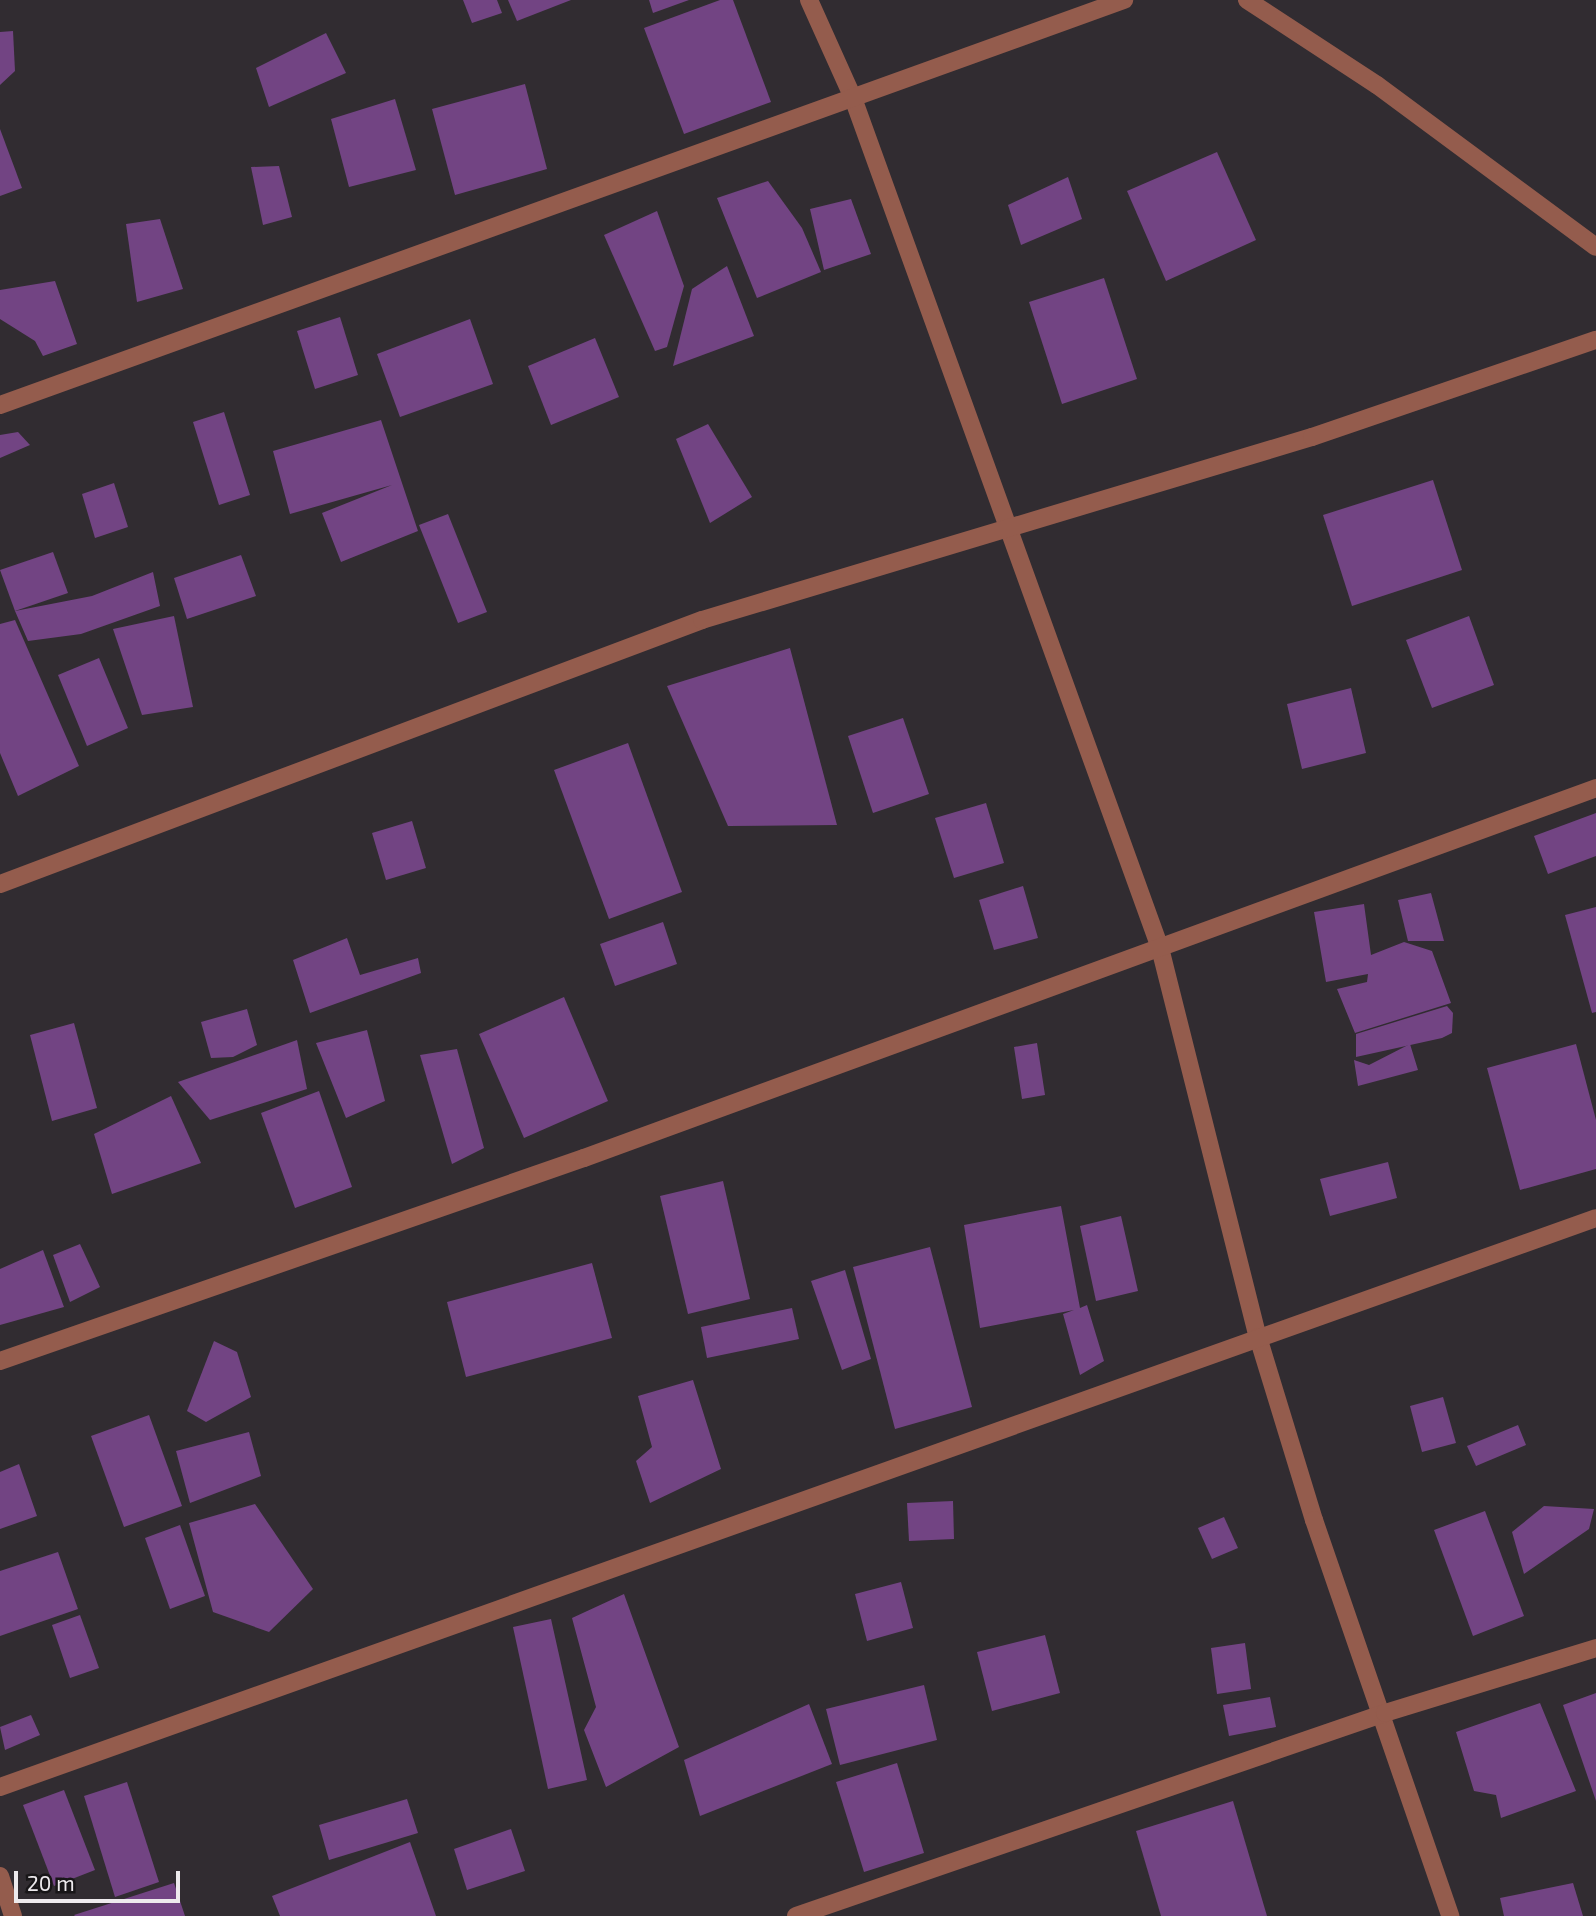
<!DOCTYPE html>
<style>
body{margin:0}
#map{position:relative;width:1596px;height:1916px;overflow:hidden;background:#312c31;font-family:"Exo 2",sans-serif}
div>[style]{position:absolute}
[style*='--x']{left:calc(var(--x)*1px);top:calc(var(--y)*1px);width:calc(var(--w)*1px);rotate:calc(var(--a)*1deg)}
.building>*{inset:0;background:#724483}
.minor>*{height:18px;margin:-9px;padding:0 9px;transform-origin:9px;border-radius:9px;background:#945c4d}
span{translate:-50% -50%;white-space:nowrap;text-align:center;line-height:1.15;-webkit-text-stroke:5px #181618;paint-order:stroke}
.scale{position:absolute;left:14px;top:1871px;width:166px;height:32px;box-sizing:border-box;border:4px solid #edeaed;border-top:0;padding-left:9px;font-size:21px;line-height:24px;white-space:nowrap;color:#edeaed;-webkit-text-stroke:5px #181618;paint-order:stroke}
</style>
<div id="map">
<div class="building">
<div style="clip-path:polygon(463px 0,497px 0,502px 13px,472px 23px)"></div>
<div style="clip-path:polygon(508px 0,571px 0,517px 21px)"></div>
<div style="clip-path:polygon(649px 0,689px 0,653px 13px)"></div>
<div style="clip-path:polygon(720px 0,733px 0,771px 102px,684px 134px,644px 28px)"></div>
<div style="clip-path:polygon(13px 31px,15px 71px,0 85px,0 32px)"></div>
<div style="clip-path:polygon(326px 33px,346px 73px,269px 107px,256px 68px)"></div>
<div style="clip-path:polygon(525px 84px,547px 169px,455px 195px,432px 109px)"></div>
<div style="clip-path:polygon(395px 99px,416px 170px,349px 187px,331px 119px)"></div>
<div style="clip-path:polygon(0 129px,22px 188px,0 196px)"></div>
<div style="clip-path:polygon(1217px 152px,1256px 240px,1166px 281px,1127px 191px)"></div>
<div style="clip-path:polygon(279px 166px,292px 217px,263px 225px,251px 167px)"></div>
<div style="clip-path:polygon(1068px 177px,1082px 219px,1021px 245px,1008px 205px)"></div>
<div style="clip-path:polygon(768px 181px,802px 228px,821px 272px,757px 298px,717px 198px)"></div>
<div style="clip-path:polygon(851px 199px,871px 254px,824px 270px,810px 209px)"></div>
<div style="clip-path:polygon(657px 211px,684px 286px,667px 347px,655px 351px,604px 235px)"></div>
<div style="clip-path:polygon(160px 219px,183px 289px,137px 302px,126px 224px)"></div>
<div style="clip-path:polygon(727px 266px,754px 336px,673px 366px,692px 289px)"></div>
<div style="clip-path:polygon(1104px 278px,1137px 379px,1062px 404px,1029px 302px)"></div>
<div style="clip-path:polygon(55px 281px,77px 344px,43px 356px,35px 341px,0 319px,0 290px)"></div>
<div style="clip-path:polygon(340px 317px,358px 375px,315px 389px,297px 331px)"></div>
<div style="clip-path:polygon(470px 319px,493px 384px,400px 417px,377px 354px)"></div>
<div style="clip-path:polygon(595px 338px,619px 397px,551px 425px,528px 366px)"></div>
<div style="clip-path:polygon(224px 412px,250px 495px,219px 505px,193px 422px)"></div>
<div style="clip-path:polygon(381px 420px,418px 531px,341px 562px,322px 513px,392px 485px,290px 514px,273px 451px)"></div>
<div style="clip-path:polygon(708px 424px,752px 497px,710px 523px,676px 439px)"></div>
<div style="clip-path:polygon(18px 432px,30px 445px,0 458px,0 435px)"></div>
<div style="clip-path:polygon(1433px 480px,1462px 570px,1352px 606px,1323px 515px)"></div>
<div style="clip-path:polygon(114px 483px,128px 527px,95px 538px,82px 494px)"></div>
<div style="clip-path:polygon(448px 514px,487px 612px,458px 623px,419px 525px)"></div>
<div style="clip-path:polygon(53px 552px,68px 593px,15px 611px,0 570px)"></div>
<div style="clip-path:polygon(241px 555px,256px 596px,187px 619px,174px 578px)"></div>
<div style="clip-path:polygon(153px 572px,160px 606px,81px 634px,28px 641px,15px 611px,92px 596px)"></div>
<div style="clip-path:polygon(174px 616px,193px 707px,142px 715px,113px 629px)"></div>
<div style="clip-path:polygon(1469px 616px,1494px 685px,1432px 708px,1406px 640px)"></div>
<div style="clip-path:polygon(15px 620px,79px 766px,18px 796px,0 753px,0 624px)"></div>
<div style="clip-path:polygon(790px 648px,837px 825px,728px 826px,667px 686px)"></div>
<div style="clip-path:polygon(99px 658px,128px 728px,87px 746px,58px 675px)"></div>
<div style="clip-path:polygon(1351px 688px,1366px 753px,1302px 769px,1287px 704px)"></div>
<div style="clip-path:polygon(903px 718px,929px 794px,873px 813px,848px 736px)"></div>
<div style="clip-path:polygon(628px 743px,682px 892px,609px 919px,554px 770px)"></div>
<div style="clip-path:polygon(986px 803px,1004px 863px,954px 878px,935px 818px)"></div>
<div style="clip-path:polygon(1596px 813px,1596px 856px,1548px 874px,1534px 836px)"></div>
<div style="clip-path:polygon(412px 821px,426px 868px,386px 880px,372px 833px)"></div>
<div style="clip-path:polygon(1023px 886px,1038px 938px,994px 950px,979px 900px)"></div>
<div style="clip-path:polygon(1431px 893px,1444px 941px,1408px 941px,1398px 900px)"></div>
<div style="clip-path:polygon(1364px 904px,1371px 955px,1404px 942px,1432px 951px,1451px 1003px,1355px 1033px,1337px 989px,1367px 982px,1368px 974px,1326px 982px,1314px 912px)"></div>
<div style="clip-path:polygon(1596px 907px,1596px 1012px,1592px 1013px,1565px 915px)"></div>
<div style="clip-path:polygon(663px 922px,677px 964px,615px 986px,600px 944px)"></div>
<div style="clip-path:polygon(347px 938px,360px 975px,418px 958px,421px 973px,310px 1013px,293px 960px)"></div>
<div style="clip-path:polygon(564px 997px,608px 1101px,524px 1138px,479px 1034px)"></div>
<div style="clip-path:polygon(1447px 1006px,1453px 1013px,1452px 1033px,1442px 1038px,1356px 1057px,1356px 1034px)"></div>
<div style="clip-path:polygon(247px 1009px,257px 1045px,233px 1057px,211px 1058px,201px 1022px)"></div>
<div style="clip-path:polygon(74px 1023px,97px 1108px,52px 1121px,30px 1035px)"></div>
<div style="clip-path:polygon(367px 1030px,385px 1101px,346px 1118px,316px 1043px)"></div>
<div style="clip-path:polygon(297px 1040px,307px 1089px,210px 1120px,178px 1082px)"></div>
<div style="clip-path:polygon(1037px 1043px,1045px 1095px,1022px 1099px,1014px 1047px)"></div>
<div style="clip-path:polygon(1410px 1044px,1418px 1070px,1358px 1086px,1354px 1060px,1369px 1065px)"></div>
<div style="clip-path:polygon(1576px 1044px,1596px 1120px,1596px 1169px,1520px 1190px,1487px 1068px)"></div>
<div style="clip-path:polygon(457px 1049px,484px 1148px,452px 1164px,420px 1055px)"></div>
<div style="clip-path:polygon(319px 1091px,352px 1187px,295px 1208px,261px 1113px)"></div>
<div style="clip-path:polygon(171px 1096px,201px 1163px,112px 1194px,94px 1134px)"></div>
<div style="clip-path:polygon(1388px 1162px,1397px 1198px,1330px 1216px,1320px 1179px)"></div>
<div style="clip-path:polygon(723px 1181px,750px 1299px,688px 1314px,660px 1196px)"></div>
<div style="clip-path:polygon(1061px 1206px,1080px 1308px,1087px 1305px,1104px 1361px,1080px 1375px,1063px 1314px,1074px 1310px,980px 1328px,964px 1225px)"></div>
<div style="clip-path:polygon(1121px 1216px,1138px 1291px,1096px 1301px,1080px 1226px)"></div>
<div style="clip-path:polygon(80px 1244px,100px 1287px,70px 1302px,53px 1255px)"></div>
<div style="clip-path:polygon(930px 1247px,972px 1407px,895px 1429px,853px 1267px)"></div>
<div style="clip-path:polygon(43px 1250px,64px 1307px,0 1325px,0 1269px)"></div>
<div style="clip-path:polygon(592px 1263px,612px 1338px,466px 1377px,447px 1302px)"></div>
<div style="clip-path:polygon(845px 1270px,871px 1359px,842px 1370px,811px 1281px)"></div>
<div style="clip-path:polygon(792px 1308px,799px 1339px,707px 1358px,701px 1327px)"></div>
<div style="clip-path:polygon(214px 1341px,237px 1352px,251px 1397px,206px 1422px,187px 1411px)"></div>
<div style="clip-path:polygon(693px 1380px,721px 1469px,650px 1503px,636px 1461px,652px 1447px,638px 1396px)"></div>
<div style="clip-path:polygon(1443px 1397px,1456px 1443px,1422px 1452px,1410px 1406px)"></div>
<div style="clip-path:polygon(149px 1415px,182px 1506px,124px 1527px,91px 1436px)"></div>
<div style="clip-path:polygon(1518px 1425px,1526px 1445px,1476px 1466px,1467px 1446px)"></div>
<div style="clip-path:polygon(249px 1432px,261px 1476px,190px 1503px,176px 1451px)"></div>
<div style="clip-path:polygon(19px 1464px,37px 1516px,0 1529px,0 1472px)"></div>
<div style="clip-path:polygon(953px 1501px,954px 1539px,909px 1541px,907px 1503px)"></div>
<div style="clip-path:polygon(255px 1504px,313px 1589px,269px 1632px,213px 1612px,189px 1523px)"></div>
<div style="clip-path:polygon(1544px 1506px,1594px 1509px,1589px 1529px,1524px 1574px,1512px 1532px)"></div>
<div style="clip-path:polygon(1485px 1511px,1524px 1616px,1473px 1636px,1434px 1530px)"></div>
<div style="clip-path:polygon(1224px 1517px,1238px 1548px,1212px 1559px,1198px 1528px)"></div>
<div style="clip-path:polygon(180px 1525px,205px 1596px,170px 1609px,145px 1538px)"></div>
<div style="clip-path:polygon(58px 1552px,78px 1609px,0 1636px,0 1571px)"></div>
<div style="clip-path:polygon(901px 1582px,913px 1628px,867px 1641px,855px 1594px)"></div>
<div style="clip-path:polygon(624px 1594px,679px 1747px,606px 1787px,584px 1730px,596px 1707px,572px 1618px)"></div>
<div style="clip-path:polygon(80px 1615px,99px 1668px,70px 1678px,52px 1625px)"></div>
<div style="clip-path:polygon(551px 1619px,587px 1780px,548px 1789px,513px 1627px)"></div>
<div style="clip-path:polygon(1045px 1635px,1060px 1693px,992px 1711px,977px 1652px)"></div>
<div style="clip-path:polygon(1245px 1643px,1251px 1689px,1217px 1694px,1211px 1648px)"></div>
<div style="clip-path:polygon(924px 1685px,937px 1740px,840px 1765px,826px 1709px)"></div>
<div style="clip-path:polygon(1596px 1693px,1596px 1801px,1563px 1705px)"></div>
<div style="clip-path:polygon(1270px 1697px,1276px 1727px,1229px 1736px,1223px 1705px)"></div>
<div style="clip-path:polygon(1540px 1703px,1576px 1791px,1501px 1818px,1496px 1795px,1474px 1791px,1456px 1732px)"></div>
<div style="clip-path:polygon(809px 1704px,832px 1764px,700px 1816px,684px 1760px)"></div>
<div style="clip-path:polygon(31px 1715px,40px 1735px,5px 1750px,0 1727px)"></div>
<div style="clip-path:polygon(897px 1763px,924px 1853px,864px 1872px,836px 1782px)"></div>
<div style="clip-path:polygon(127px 1782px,159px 1882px,115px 1897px,84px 1796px)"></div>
<div style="clip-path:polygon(64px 1790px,95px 1870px,54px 1886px,23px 1805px)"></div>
<div style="clip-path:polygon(407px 1799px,418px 1833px,329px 1860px,319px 1825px)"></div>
<div style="clip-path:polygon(1233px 1801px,1267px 1916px,1161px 1916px,1136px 1831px)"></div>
<div style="clip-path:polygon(511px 1829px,525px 1871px,467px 1890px,454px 1849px)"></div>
<div style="clip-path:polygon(410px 1842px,436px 1916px,280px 1916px,272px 1896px)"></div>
<div style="clip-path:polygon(174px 1883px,185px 1916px,75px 1916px,74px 1915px)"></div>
<div style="clip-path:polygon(1573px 1883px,1583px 1916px,1504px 1916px,1500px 1898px)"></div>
</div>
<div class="minor">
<div style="--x:809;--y:0;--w:107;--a:65.8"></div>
<div style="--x:853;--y:98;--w:904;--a:70.14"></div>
<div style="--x:1160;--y:948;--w:401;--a:75.9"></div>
<div style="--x:1258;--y:1337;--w:191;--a:73"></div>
<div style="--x:1314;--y:1520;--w:419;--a:71"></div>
<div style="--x:1247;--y:0;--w:155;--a:33.2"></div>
<div style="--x:1377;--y:85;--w:272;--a:36.5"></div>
<div style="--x:0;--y:405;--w:1195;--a:-19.82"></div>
<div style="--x:0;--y:884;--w:750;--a:-20.61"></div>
<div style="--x:702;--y:620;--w:637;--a:-16.7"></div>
<div style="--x:1312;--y:437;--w:300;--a:-18.9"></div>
<div style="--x:0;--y:1361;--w:618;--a:-19.17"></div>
<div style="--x:584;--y:1158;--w:1078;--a:-20.08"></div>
<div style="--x:0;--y:1787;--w:1694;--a:-19.62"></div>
<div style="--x:0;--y:1876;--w:42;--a:72"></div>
<div style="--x:796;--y:1916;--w:623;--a:-19.02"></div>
<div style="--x:1385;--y:1713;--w:221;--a:-17.1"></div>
</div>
<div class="scale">20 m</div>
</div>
